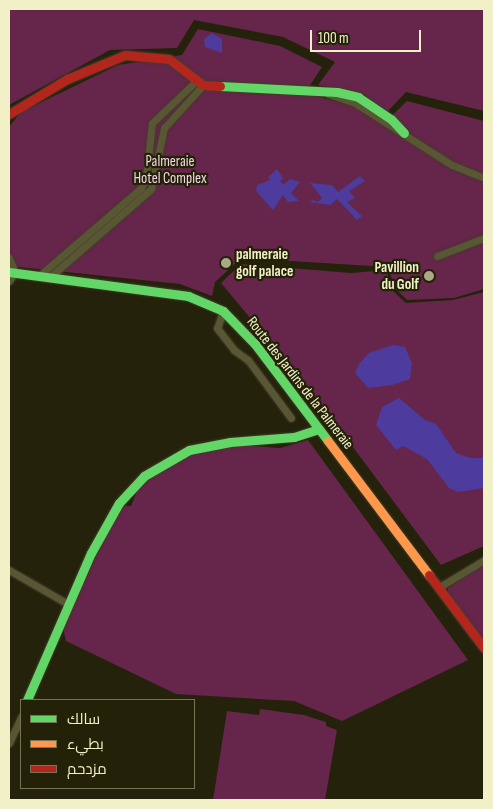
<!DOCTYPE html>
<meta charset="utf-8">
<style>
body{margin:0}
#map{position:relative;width:493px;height:809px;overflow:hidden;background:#24220a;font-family:"Sofia Sans Condensed",Cairo,sans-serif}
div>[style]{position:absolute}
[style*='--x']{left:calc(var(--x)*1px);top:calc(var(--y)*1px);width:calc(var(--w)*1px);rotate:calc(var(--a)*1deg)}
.green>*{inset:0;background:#66254a}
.water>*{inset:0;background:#4d3c9d}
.roads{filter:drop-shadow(0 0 1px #3f3e2a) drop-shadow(0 0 1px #3f3e2a)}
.street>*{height:7px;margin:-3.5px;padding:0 3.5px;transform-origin:3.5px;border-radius:3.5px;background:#595634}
.fast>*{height:9px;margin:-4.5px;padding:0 4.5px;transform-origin:4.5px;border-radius:4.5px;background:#63d668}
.slow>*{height:9px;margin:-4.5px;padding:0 4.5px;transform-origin:4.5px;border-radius:4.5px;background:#ff974d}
.jam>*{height:9px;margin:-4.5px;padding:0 4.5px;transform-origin:4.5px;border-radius:4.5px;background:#b3261e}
.dots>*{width:14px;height:14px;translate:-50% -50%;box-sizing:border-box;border:2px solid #232107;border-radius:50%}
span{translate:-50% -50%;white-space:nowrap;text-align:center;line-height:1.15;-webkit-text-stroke:4.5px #232107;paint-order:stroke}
.park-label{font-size:15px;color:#f3d5e4}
.poi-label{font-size:15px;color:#f2f0c7;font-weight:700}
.left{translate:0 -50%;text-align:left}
.right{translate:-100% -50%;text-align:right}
.street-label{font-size:15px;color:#f2f0c7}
.frame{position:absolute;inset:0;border:10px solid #f2f0c7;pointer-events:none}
.legend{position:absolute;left:20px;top:699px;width:175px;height:90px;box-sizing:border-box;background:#232107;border:1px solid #767454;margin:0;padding:6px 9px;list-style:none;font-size:15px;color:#f2f0c7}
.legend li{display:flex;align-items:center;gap:10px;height:25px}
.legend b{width:25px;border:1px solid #767454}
.scale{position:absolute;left:310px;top:30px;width:111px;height:22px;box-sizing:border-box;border:2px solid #f2f0c7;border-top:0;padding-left:6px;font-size:15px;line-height:18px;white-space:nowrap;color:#f2f0c7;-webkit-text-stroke:4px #232107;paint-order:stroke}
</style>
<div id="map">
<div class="green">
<div style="clip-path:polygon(9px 9px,484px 9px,484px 111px,406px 92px,387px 112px,363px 94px,318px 85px,335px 62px,283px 37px,194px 20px,177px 48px,110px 50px,9px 105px)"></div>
<div style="clip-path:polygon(198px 29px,280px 46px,322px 67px,305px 93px,357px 107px,384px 123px,407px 101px,484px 121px,484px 289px,454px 298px,407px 300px,395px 288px,388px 267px,241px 258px,215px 282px,212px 296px,180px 284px,9px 266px,9px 127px,21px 112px,118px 65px,182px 55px)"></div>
<div style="clip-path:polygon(241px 264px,351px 273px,387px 270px,392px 290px,406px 303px,453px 300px,484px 292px,484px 546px,441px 565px,311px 391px,221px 283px)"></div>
<div style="clip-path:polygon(308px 440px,468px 660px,342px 721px,294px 701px,176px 694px,66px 641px,63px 628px,119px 505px,131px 506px,139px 486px,164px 466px,197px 452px,243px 445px,280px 448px)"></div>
<div style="clip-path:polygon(484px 564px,484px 640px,448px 593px,448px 588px)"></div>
<div style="clip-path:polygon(260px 709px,304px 715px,326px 722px,326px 726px,337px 730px,325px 800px,213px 800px,227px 711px,259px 715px)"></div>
</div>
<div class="water">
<div style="clip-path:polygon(212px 33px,222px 39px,222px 53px,205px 47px,204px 39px)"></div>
<div style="clip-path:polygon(277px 169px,283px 178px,280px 181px,283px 185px,290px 179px,300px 182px,291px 193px,299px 201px,288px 202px,283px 195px,273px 210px,256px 191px,257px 185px,270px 180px,268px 177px)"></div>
<div style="clip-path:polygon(360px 176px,365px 181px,349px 191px,355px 198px,347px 202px,362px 216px,357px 220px,337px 199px,330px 205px,309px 202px,313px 200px,318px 202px,322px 198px,310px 183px,332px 185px,338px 192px)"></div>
<div style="clip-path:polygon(393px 345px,405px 347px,412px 363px,410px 379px,392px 385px,368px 388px,355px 373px,359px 364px,369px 353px)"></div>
<div style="clip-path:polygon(399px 398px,425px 420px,436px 424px,456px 453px,470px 458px,484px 458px,484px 488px,458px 492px,449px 488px,427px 459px,403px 446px,396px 450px,376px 425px,382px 407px)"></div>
</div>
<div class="roads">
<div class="street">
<div style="--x:328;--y:94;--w:28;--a:18"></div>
<div style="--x:355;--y:103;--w:115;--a:32.6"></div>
<div style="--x:452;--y:165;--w:35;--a:22"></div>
<div style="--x:437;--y:256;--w:50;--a:-21"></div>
<div style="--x:9;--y:258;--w:15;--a:67"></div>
<div style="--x:15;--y:272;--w:11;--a:124"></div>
<div style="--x:40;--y:275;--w:133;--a:-40.7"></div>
<div style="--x:141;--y:188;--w:12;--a:-66"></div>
<div style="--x:146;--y:177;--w:54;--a:-83.7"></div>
<div style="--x:152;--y:123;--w:59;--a:-43.6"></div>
<div style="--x:51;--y:276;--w:133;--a:-41"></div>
<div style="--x:151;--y:189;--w:62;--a:-78"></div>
<div style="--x:164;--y:128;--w:58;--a:-47.8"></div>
<div style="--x:223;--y:311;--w:18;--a:109"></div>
<div style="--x:217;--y:328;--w:28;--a:52"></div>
<div style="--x:234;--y:350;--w:17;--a:36"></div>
<div style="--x:248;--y:360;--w:72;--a:53.4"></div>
<div style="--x:9;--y:570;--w:68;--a:30"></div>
<div style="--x:438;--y:588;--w:54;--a:-31.3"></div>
<div style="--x:9;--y:743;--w:29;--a:-65"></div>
</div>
<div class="fast">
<div style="--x:220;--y:86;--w:117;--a:2.9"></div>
<div style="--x:337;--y:92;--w:22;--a:13"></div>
<div style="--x:358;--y:97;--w:40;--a:34"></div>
<div style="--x:391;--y:119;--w:19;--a:47"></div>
<div style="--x:9;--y:272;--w:181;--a:7.6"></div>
<div style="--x:188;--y:296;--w:38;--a:23"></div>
<div style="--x:223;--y:311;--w:46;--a:45.9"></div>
<div style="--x:255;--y:344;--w:121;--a:53"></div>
<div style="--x:27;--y:700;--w:160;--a:-66.5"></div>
<div style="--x:91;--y:553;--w:57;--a:-60.8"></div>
<div style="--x:119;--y:503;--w:37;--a:-47"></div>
<div style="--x:144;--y:476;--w:52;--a:-30"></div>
<div style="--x:189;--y:450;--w:42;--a:-11"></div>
<div style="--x:230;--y:442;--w:64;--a:-4.5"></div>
<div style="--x:294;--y:437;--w:26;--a:-18"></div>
</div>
<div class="slow">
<div style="--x:328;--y:441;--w:168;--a:53"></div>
</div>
<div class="jam">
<div style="--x:9;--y:114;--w:68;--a:-31.1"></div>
<div style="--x:67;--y:79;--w:63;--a:-22.5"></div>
<div style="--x:125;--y:55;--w:44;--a:5.2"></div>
<div style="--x:169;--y:59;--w:43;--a:37.4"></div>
<div style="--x:203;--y:85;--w:17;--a:3"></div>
<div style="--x:429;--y:575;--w:91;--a:53"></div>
</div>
</div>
<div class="dots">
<div style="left:226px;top:263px;background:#aaa885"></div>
<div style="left:429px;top:276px;background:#aaa885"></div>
</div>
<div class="park-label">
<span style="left:170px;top:170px">Palmeraie<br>Hotel Complex</span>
</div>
<div class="poi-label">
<span class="left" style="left:236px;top:263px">palmeraie<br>golf palace</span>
<span class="right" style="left:419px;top:276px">Pavillion<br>du Golf</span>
</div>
<div class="street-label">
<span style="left:300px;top:383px;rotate:52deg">Route des Jardins de la Palmeraie</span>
</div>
<div class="frame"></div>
<ul class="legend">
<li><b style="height:6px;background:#63d668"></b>سالك</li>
<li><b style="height:6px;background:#ff974d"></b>بطيء</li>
<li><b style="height:6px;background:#b3261e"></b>مزدحم</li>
</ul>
<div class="scale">100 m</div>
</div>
